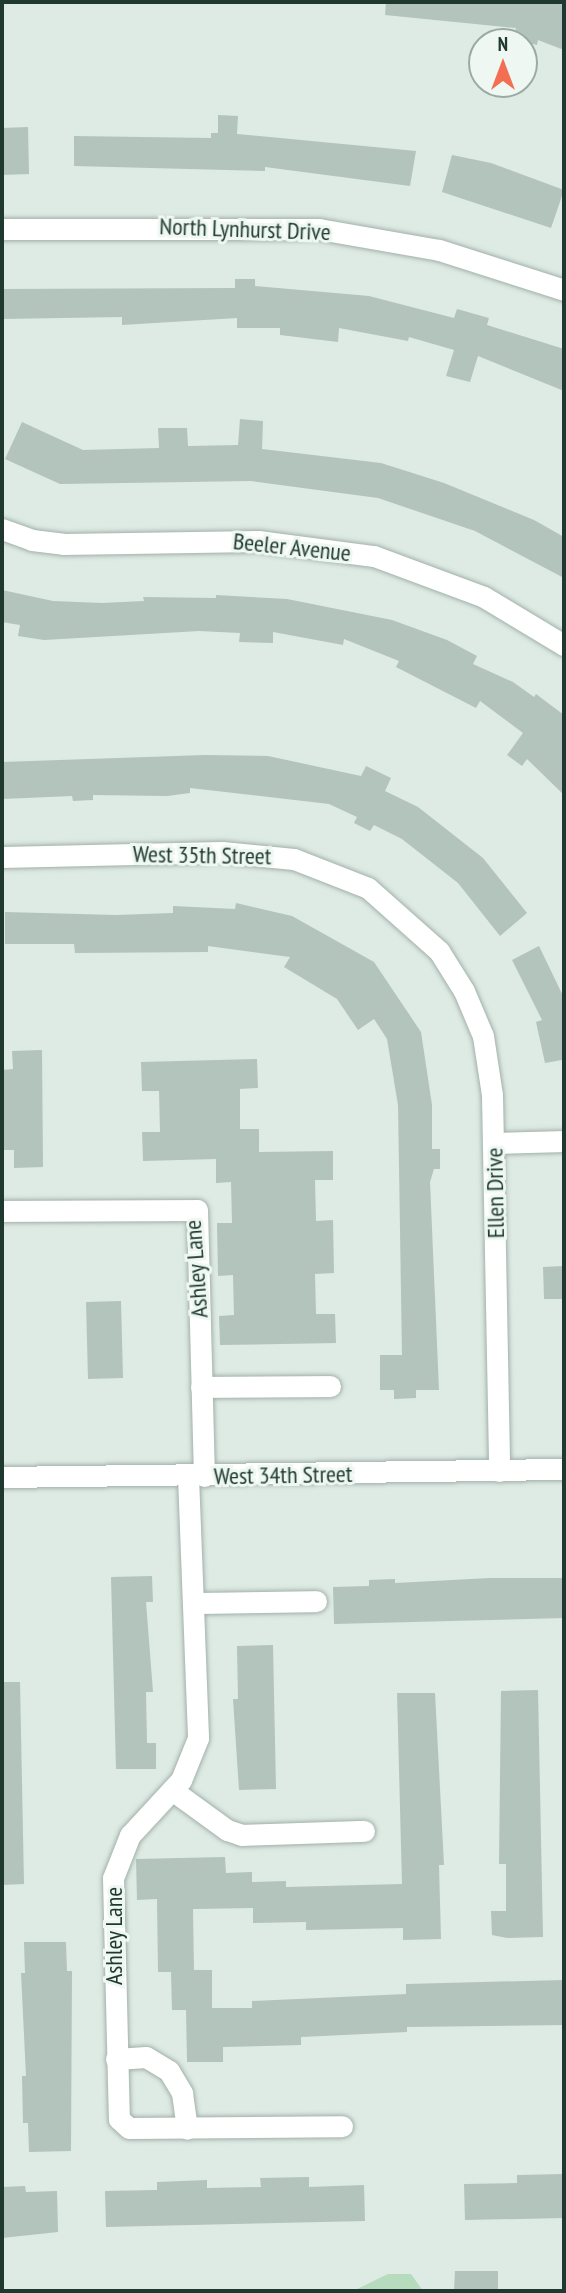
<!DOCTYPE html>
<style>
body{margin:0}
#map{position:relative;width:566px;height:2293px;overflow:hidden;background:#deeae4;font-family:"PT Sans Narrow",sans-serif}
div>[style]{position:absolute}
[style*='--x']{left:calc(var(--x)*1px);top:calc(var(--y)*1px);width:calc(var(--w)*1px);rotate:calc(var(--a)*1deg)}
.green>*{inset:0;background:#b6dcbd}
.building>*{inset:0;background:#b3c4bc}
.roads{filter:drop-shadow(0 0 2px #a1b1aa) drop-shadow(0 0 2px #a1b1aa)}
.minor>*{height:21px;margin:-10.5px;padding:0 10.5px;transform-origin:10.5px;border-radius:10.5px;background:#fff}
span{translate:-50% -50%;white-space:nowrap;text-align:center;line-height:1.15;-webkit-text-stroke:6px #eef7f2;paint-order:stroke}
.street-label{font-size:24px;color:#1f3930}
.frame{position:absolute;inset:0;border:4px solid #1f3930;pointer-events:none}
.north{position:absolute;left:468px;top:28px;width:70px;height:70px;box-sizing:border-box;background:#eef7f2;border:2px solid #9baba4;border-radius:50%;rotate:0deg;font-size:19px;font-weight:700;line-height:28px;text-align:center;color:#1f3930}
.north::after{content:'';display:block;margin:auto;width:24px;height:32px;background:#f36f53;clip-path:polygon(50% 0,100% 100%,50% 72%,0 100%)}
</style>
<div id="map">
<div class="green">
<div style="clip-path:polygon(388px 2274px,411px 2274px,423px 2291px,353px 2291px)"></div>
</div>
<div class="building">
<div style="clip-path:polygon(386px 2px,564px 2px,564px 50px,538px 40px,537px 45px,514px 39px,516px 28px,385px 15px)"></div>
<div style="clip-path:polygon(218px 115px,238px 116px,237px 134px,416px 151px,410px 186px,265px 167px,265px 171px,74px 166px,74px 136px,211px 138px,211px 133px,218px 133px)"></div>
<div style="clip-path:polygon(28px 127px,29px 174px,2px 175px,2px 128px)"></div>
<div style="clip-path:polygon(452px 155px,491px 163px,564px 190px,551px 228px,442px 192px)"></div>
<div style="clip-path:polygon(235px 279px,255px 279px,255px 286px,369px 296px,454px 318px,457px 309px,489px 318px,487px 325px,564px 349px,564px 391px,478px 356px,470px 382px,446px 376px,454px 350px,409px 337px,408px 341px,339px 328px,338px 342px,280px 335px,280px 328px,237px 328px,237px 318px,122px 325px,122px 317px,2px 319px,2px 289px,235px 288px)"></div>
<div style="clip-path:polygon(240px 419px,263px 421px,262px 449px,381px 463px,444px 483px,534px 520px,564px 537px,564px 578px,475px 531px,378px 498px,251px 481px,60px 484px,5px 459px,22px 422px,83px 450px,159px 448px,158px 428px,187px 428px,188px 446px,238px 445px)"></div>
<div style="clip-path:polygon(2px 590px,53px 601px,102px 603px,144px 601px,143px 597px,216px 598px,216px 595px,287px 599px,392px 620px,447px 640px,477px 656px,473px 664px,513px 682px,534px 697px,536px 694px,564px 715px,564px 795px,527px 759px,522px 766px,507px 755px,523px 733px,480px 701px,476px 708px,396px 667px,399px 661px,344px 639px,343px 645px,273px 632px,273px 643px,239px 642px,240px 633px,199px 631px,44px 640px,18px 636px,20px 625px,2px 622px)"></div>
<div style="clip-path:polygon(205px 755px,268px 756px,361px 776px,366px 766px,391px 778px,385px 791px,418px 807px,483px 858px,527px 913px,500px 936px,458px 883px,402px 839px,374px 825px,370px 831px,354px 823px,357px 817px,329px 804px,190px 788px,190px 793px,167px 796px,93px 795px,93px 800px,73px 801px,72px 796px,2px 799px,2px 762px)"></div>
<div style="clip-path:polygon(236px 903px,292px 916px,374px 962px,421px 1032px,432px 1105px,432px 1149px,440px 1149px,440px 1169px,434px 1169px,430px 1182px,439px 1390px,416px 1390px,416px 1398px,394px 1399px,394px 1390px,380px 1390px,380px 1355px,402px 1355px,398px 1105px,387px 1039px,374px 1019px,358px 1030px,337px 999px,284px 967px,290px 957px,208px 946px,208px 952px,75px 953px,74px 944px,5px 944px,5px 912px,116px 915px,173px 913px,173px 906px,235px 909px)"></div>
<div style="clip-path:polygon(539px 946px,564px 998px,564px 1064px,562px 1060px,545px 1063px,536px 1022px,542px 1020px,512px 960px)"></div>
<div style="clip-path:polygon(42px 1050px,43px 1167px,14px 1168px,14px 1150px,2px 1150px,2px 1070px,13px 1069px,12px 1051px)"></div>
<div style="clip-path:polygon(257px 1059px,258px 1088px,240px 1089px,240px 1129px,259px 1129px,259px 1152px,333px 1151px,333px 1180px,315px 1180px,316px 1221px,333px 1220px,334px 1273px,315px 1274px,316px 1314px,335px 1314px,336px 1343px,220px 1345px,219px 1316px,234px 1315px,233px 1275px,218px 1276px,217px 1223px,232px 1223px,231px 1182px,216px 1183px,216px 1159px,143px 1161px,142px 1132px,160px 1132px,159px 1091px,142px 1091px,141px 1062px)"></div>
<div style="clip-path:polygon(564px 1266px,564px 1299px,544px 1299px,543px 1267px)"></div>
<div style="clip-path:polygon(121px 1301px,123px 1378px,88px 1379px,86px 1302px)"></div>
<div style="clip-path:polygon(152px 1576px,153px 1602px,146px 1602px,153px 1692px,146px 1692px,147px 1743px,156px 1743px,156px 1769px,116px 1769px,111px 1577px)"></div>
<div style="clip-path:polygon(490px 1578px,564px 1578px,564px 1618px,334px 1624px,333px 1587px,369px 1586px,369px 1580px,395px 1579px,395px 1583px)"></div>
<div style="clip-path:polygon(273px 1645px,276px 1789px,239px 1790px,233px 1699px,238px 1699px,237px 1646px)"></div>
<div style="clip-path:polygon(2px 1682px,20px 1682px,24px 1884px,2px 1885px)"></div>
<div style="clip-path:polygon(538px 1690px,543px 1937px,507px 1938px,492px 1935px,491px 1911px,506px 1911px,506px 1864px,499px 1864px,501px 1691px)"></div>
<div style="clip-path:polygon(397px 1693px,435px 1693px,444px 1865px,439px 1865px,441px 1939px,403px 1940px,403px 1928px,306px 1930px,306px 1922px,253px 1923px,253px 1908px,193px 1909px,194px 1970px,212px 1970px,212px 2008px,252px 2008px,252px 2001px,406px 1994px,406px 1984px,564px 1980px,564px 2025px,407px 2027px,407px 2032px,301px 2037px,301px 2045px,223px 2047px,223px 2062px,187px 2062px,186px 2010px,172px 2010px,171px 1972px,158px 1972px,157px 1899px,137px 1900px,136px 1859px,225px 1857px,226px 1873px,252px 1872px,252px 1882px,286px 1881px,286px 1887px,402px 1884px)"></div>
<div style="clip-path:polygon(24px 1942px,66px 1942px,67px 1971px,72px 1971px,71px 2151px,29px 2152px,28px 2123px,23px 2123px,22px 2076px,26px 2076px,21px 1973px,25px 1973px)"></div>
<div style="clip-path:polygon(564px 2174px,564px 2218px,465px 2220px,464px 2184px,517px 2183px,517px 2175px)"></div>
<div style="clip-path:polygon(309px 2177px,309px 2187px,364px 2185px,365px 2221px,106px 2227px,105px 2191px,157px 2190px,157px 2182px,207px 2180px,207px 2188px,261px 2187px,260px 2178px)"></div>
<div style="clip-path:polygon(25px 2186px,26px 2192px,57px 2191px,58px 2232px,2px 2238px,2px 2187px)"></div>
<div style="clip-path:polygon(455px 2271px,498px 2271px,498px 2291px,454px 2291px)"></div>
</div>
<div class="roads">
<div class="minor">
<div style="--x:2;--y:229;--w:317;--a:0"></div>
<div style="--x:319;--y:229;--w:122;--a:9.9"></div>
<div style="--x:439;--y:250;--w:131;--a:17.7"></div>
<div style="--x:2;--y:529;--w:32;--a:20"></div>
<div style="--x:32;--y:540;--w:31;--a:7"></div>
<div style="--x:63;--y:544;--w:195;--a:-0.9"></div>
<div style="--x:258;--y:541;--w:117;--a:7.4"></div>
<div style="--x:374;--y:556;--w:117;--a:20.4"></div>
<div style="--x:484;--y:597;--w:93;--a:31"></div>
<div style="--x:2;--y:857;--w:220;--a:-1.3"></div>
<div style="--x:222;--y:852;--w:72;--a:5.6"></div>
<div style="--x:294;--y:859;--w:79;--a:21.4"></div>
<div style="--x:368;--y:888;--w:95;--a:41.6"></div>
<div style="--x:439;--y:951;--w:47;--a:58"></div>
<div style="--x:464;--y:991;--w:49;--a:67.1"></div>
<div style="--x:483;--y:1036;--w:60;--a:81.3"></div>
<div style="--x:492;--y:1095;--w:376;--a:88.9"></div>
<div style="--x:494;--y:1143;--w:70;--a:-1.6"></div>
<div style="--x:2;--y:1211;--w:195;--a:-0.3"></div>
<div style="--x:197;--y:1210;--w:266;--a:88.5"></div>
<div style="--x:201;--y:1387;--w:129;--a:-0.4"></div>
<div style="--x:188;--y:1476;--w:262;--a:87.8"></div>
<div style="--x:198;--y:1738;--w:45;--a:112"></div>
<div style="--x:181;--y:1780;--w:75;--a:132.8"></div>
<div style="--x:130;--y:1835;--w:46;--a:111.6"></div>
<div style="--x:113;--y:1878;--w:241;--a:88.6"></div>
<div style="--x:119;--y:2119;--w:13;--a:42"></div>
<div style="--x:129;--y:2128;--w:213;--a:-0.5"></div>
<div style="--x:2;--y:1477;--w:562;--a:-0.82"></div>
<div style="--x:193;--y:1603;--w:123;--a:-0.9"></div>
<div style="--x:172;--y:1790;--w:68;--a:36"></div>
<div style="--x:227;--y:1830;--w:16;--a:18"></div>
<div style="--x:242;--y:1835;--w:122;--a:-1.9"></div>
<div style="--x:116;--y:2059;--w:30;--a:-4"></div>
<div style="--x:146;--y:2057;--w:27;--a:31"></div>
<div style="--x:169;--y:2071;--w:26;--a:59"></div>
<div style="--x:182;--y:2093;--w:36;--a:82"></div>
</div>
</div>
<div class="street-label">
<span style="left:245px;top:229px;rotate:2deg">North Lynhurst Drive</span>
<span style="left:292px;top:547px;rotate:6deg">Beeler Avenue</span>
<span style="left:202px;top:855px;rotate:1deg">West 35th Street</span>
<span style="left:495px;top:1193px;rotate:-91deg">Ellen Drive</span>
<span style="left:196px;top:1269px;rotate:-94deg">Ashley Lane</span>
<span style="left:283px;top:1475px;rotate:-1deg">West 34th Street</span>
<span style="left:114px;top:1936px;rotate:-90deg">Ashley Lane</span>
</div>
<div class="frame"></div>
<div class="north">N</div>
</div>
